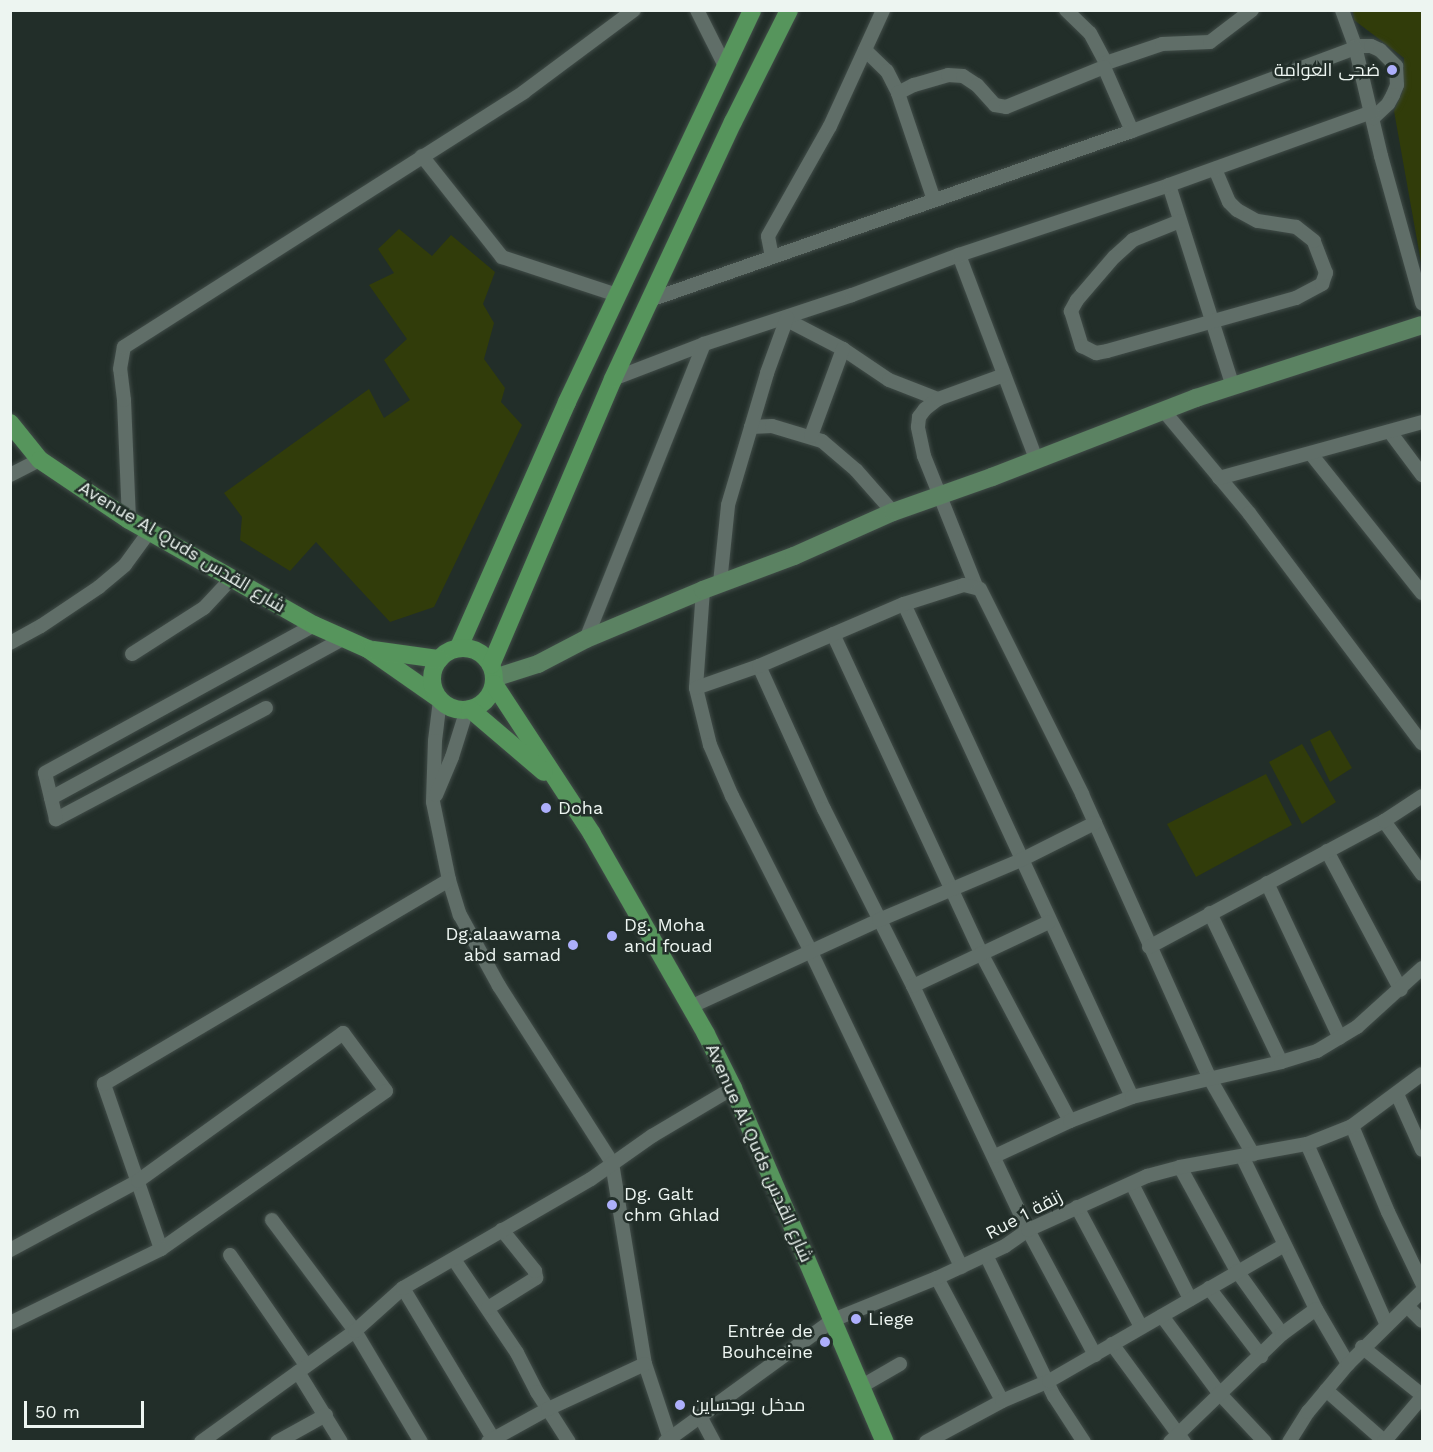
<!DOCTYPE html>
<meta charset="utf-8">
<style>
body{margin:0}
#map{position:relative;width:1433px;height:1452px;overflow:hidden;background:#222e29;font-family:"Work Sans",Cairo,sans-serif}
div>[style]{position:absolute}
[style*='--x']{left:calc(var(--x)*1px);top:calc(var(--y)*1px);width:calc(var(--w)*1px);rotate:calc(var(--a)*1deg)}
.green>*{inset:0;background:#313c0a}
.roads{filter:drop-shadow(0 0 2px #414c48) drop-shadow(0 0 2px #414c48)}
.street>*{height:14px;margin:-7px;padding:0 7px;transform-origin:7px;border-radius:7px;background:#606e68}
.secondary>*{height:18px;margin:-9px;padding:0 9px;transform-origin:9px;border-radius:9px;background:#5b8262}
.primary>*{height:18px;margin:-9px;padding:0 9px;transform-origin:9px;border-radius:9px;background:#56955c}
.primary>.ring{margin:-9px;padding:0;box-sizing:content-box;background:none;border:18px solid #56955c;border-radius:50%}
.dots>*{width:16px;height:16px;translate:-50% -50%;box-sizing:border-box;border:3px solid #222e29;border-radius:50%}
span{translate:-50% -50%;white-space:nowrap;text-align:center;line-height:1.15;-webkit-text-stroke:5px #222e29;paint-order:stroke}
.poi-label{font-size:18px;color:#edf5f1}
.right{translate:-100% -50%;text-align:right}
.left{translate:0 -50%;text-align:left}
.street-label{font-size:18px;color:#edf5f1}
.frame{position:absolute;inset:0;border:12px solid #edf5f1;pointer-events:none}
.scale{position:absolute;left:24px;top:1401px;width:120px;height:27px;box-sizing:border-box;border:3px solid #edf5f1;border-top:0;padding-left:8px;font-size:18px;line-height:21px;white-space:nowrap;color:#edf5f1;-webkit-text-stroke:4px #222e29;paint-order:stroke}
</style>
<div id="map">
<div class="green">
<div style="clip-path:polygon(1353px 11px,1422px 11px,1422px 268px,1394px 111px,1402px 93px,1404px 58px,1354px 20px)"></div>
<div style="clip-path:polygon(399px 229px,432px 256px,451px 235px,495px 272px,483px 304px,494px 323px,484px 359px,505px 388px,501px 402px,522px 425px,434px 607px,390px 622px,316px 542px,290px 571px,240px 540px,242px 517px,224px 493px,369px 389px,384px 418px,410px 400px,384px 360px,407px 339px,369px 285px,394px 273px,378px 249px)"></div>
<div style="clip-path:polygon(1330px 730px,1352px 768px,1330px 782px,1310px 740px)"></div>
<div style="clip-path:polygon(1302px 744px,1336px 802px,1302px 824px,1269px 762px)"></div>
<div style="clip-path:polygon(1266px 774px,1292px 825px,1196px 877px,1167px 824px)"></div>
</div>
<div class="roads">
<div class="street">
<div style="--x:697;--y:10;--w:63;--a:63.4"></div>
<div style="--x:1066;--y:10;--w:33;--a:44"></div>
<div style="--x:1090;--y:33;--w:34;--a:62"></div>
<div style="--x:1106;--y:63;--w:4;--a:117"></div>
<div style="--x:1342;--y:10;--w:38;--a:70"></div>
<div style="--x:1355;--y:46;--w:113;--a:76.7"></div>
<div style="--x:1381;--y:156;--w:153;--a:74.4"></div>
<div style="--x:1355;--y:46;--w:16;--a:0"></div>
<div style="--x:1371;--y:46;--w:10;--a:24"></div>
<div style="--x:1380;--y:50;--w:23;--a:45"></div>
<div style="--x:1396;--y:66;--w:19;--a:87"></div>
<div style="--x:1397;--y:85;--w:11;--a:112"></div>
<div style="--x:1393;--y:95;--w:10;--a:119"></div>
<div style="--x:1388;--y:104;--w:21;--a:137"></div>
<div style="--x:865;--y:50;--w:30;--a:44"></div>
<div style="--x:887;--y:71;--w:25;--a:63"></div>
<div style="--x:1106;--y:63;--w:59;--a:-18.7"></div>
<div style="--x:1162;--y:44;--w:48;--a:-2.4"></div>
<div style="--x:1210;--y:42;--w:53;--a:-37.3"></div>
<div style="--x:422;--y:156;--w:129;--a:51.6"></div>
<div style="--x:502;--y:257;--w:121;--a:18.3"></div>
<div style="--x:1169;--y:185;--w:212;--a:72.4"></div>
<div style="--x:934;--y:200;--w:113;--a:-108.6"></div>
<div style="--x:898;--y:93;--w:18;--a:-27"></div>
<div style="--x:914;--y:85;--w:35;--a:-16"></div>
<div style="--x:948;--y:75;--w:15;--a:4"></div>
<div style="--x:963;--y:76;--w:17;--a:33"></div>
<div style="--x:977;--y:85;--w:27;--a:48"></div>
<div style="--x:995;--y:105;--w:11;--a:10"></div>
<div style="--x:1006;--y:107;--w:106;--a:-22.2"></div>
<div style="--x:1104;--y:67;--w:70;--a:66.4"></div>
<div style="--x:1180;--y:221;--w:51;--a:158"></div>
<div style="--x:1133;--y:240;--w:25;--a:138"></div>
<div style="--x:1114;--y:257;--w:57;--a:130.7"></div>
<div style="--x:1077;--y:300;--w:13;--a:119"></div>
<div style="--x:1071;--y:311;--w:37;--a:73"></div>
<div style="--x:1082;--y:346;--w:16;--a:27"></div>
<div style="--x:1096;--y:353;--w:11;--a:-10"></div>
<div style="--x:1107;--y:351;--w:196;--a:-15.7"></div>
<div style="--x:1296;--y:298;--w:30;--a:-28"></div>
<div style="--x:1322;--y:284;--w:12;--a:-70"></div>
<div style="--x:1326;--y:273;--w:34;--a:-111"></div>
<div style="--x:1314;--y:241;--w:23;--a:-142"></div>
<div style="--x:1296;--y:227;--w:39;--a:-171"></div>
<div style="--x:1257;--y:221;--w:23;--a:-151"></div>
<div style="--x:1237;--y:210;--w:11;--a:-135"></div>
<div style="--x:1229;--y:202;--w:36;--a:-113"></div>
<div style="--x:959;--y:255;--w:218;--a:69.3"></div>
<div style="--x:772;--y:257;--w:21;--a:-101"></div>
<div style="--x:768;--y:236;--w:126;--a:-60.6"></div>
<div style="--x:830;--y:126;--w:128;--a:-65.4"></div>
<div style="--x:653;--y:299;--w:508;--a:-19.33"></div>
<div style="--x:1132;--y:131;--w:238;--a:-20.4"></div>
<div style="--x:787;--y:320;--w:63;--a:27.4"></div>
<div style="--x:843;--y:349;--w:55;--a:34"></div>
<div style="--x:889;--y:380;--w:53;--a:21.2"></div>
<div style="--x:613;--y:379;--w:97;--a:-21"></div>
<div style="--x:704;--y:344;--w:156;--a:-18.3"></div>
<div style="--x:852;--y:295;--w:114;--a:-20.5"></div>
<div style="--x:959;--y:255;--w:221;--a:-18.4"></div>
<div style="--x:1169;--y:185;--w:216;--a:-19.8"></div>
<div style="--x:1163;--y:410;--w:134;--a:50.1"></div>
<div style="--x:1249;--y:513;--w:288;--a:53.1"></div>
<div style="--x:751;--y:427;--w:21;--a:-3"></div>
<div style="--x:772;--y:426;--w:52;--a:16.7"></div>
<div style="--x:822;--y:441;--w:45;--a:40.5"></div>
<div style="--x:856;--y:470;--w:56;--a:48.6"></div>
<div style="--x:1390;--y:432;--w:54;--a:53.3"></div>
<div style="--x:811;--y:436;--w:93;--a:-69.8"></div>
<div style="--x:1311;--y:454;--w:178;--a:51.4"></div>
<div style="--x:10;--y:475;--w:34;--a:-27"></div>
<div style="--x:1219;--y:478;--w:211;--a:-15.4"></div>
<div style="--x:129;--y:520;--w:120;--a:-92.4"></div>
<div style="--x:124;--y:400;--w:31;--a:-97"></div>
<div style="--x:120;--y:369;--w:22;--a:-80"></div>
<div style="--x:124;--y:347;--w:474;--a:-32.5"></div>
<div style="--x:524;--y:92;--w:137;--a:-36.7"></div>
<div style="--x:720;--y:583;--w:78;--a:-84.1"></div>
<div style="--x:728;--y:505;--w:138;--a:-73.5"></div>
<div style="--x:767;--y:373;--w:59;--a:-70"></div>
<div style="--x:976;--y:586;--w:140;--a:-111.8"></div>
<div style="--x:924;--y:456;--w:30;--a:-102"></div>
<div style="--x:918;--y:427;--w:10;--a:-84"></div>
<div style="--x:919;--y:417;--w:10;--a:-53"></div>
<div style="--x:925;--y:409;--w:16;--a:-38"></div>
<div style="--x:938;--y:399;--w:70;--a:-20"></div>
<div style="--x:703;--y:590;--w:98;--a:94.1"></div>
<div style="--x:696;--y:688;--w:59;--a:76.2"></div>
<div style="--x:710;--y:745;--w:56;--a:66.7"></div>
<div style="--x:732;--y:796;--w:175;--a:63.1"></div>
<div style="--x:811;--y:952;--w:349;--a:64.5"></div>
<div style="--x:904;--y:604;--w:543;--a:65.18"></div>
<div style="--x:833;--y:634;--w:352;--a:65.1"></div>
<div style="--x:981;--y:953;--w:190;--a:62.1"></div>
<div style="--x:586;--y:639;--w:318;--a:-68.2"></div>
<div style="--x:10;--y:643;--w:35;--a:-29"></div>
<div style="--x:41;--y:626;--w:70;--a:-33.9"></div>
<div style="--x:99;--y:587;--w:34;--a:-40"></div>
<div style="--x:125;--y:565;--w:41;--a:-54"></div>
<div style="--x:132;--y:654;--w:85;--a:-32.6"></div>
<div style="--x:204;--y:608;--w:41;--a:-47"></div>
<div style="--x:759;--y:666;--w:157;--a:65.6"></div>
<div style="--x:824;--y:809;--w:198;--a:63.3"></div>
<div style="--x:913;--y:986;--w:270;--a:64.8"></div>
<div style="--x:1028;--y:1230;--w:142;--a:61.8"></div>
<div style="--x:696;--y:688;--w:67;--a:-19.2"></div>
<div style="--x:759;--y:666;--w:158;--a:-23.2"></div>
<div style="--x:904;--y:604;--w:63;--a:-17.6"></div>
<div style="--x:964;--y:585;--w:16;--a:14"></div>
<div style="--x:980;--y:589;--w:229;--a:63.5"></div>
<div style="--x:1082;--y:794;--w:310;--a:65.8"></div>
<div style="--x:1209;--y:1077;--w:89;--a:60.3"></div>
<div style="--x:440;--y:700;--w:41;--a:97"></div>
<div style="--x:435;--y:741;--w:61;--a:91.9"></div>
<div style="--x:433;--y:802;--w:80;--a:78.4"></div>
<div style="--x:449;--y:880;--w:37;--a:73"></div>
<div style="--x:460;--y:915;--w:81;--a:61.2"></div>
<div style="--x:499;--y:986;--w:210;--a:57.4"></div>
<div style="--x:612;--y:1163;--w:204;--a:80.7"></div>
<div style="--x:645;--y:1364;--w:82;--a:71.6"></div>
<div style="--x:266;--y:708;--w:238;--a:152.1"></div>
<div style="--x:56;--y:819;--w:47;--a:-103.4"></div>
<div style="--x:45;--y:773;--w:307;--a:-28.8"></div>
<div style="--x:436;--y:795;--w:41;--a:-67.2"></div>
<div style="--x:452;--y:757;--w:50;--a:-72.6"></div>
<div style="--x:51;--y:798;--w:335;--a:-28.6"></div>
<div style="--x:1384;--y:821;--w:65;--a:54.4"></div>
<div style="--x:1327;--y:851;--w:157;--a:62"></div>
<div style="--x:1267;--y:883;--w:171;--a:64.8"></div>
<div style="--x:1210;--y:913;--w:165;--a:64.5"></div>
<div style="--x:1149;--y:947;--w:267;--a:-28.2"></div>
<div style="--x:1384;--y:821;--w:45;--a:-33.3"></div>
<div style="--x:913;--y:986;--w:150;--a:-25.2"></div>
<div style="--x:690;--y:1007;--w:208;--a:-24.7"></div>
<div style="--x:879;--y:920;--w:154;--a:-22.9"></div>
<div style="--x:1021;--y:860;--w:83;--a:-26.6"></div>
<div style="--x:1397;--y:1094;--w:61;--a:65.9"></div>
<div style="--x:1352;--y:1126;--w:93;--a:67.3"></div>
<div style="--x:1388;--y:1212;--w:79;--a:64.4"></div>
<div style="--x:1307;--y:1144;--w:198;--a:66.2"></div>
<div style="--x:995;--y:1156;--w:83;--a:-25"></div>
<div style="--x:1070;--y:1121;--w:66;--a:-21.2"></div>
<div style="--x:1132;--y:1097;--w:153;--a:-13.2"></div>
<div style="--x:1281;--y:1062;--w:38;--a:-17"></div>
<div style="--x:1317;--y:1051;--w:47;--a:-31"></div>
<div style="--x:1357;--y:1027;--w:88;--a:-42.2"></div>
<div style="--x:1242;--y:1156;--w:170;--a:64.2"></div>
<div style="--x:1316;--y:1309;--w:64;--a:59.8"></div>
<div style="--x:1180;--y:1167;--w:119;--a:61.3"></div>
<div style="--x:1237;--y:1271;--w:77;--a:54.5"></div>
<div style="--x:1132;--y:1184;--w:129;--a:63.2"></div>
<div style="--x:1077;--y:1207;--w:136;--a:61.9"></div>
<div style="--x:272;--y:1220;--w:139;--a:53.2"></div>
<div style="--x:355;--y:1331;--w:129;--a:59.3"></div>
<div style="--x:161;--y:1249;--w:175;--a:-109.1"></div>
<div style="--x:104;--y:1084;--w:401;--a:-30.6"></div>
<div style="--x:10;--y:1250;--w:145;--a:-28.3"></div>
<div style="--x:138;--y:1181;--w:253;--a:-35.8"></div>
<div style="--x:343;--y:1033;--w:72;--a:53.4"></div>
<div style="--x:386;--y:1091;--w:275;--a:144.9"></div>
<div style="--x:161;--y:1249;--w:168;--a:153.9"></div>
<div style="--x:230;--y:1255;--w:134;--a:55.4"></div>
<div style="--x:986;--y:1255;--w:157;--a:64.3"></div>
<div style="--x:1054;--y:1396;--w:55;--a:56.9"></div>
<div style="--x:455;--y:1261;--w:111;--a:56"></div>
<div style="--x:517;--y:1353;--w:44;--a:62.9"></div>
<div style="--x:537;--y:1392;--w:59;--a:57.4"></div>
<div style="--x:937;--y:1278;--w:139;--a:62.1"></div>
<div style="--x:403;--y:1288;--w:179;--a:59.1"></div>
<div style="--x:1209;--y:1288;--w:86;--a:52.6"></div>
<div style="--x:1407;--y:1306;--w:21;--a:45"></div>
<div style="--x:488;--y:1308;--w:57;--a:-32"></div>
<div style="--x:536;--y:1278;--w:7;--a:-98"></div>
<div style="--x:535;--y:1271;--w:53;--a:-128.8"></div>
<div style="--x:1162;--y:1316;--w:96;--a:53.5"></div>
<div style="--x:1219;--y:1393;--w:67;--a:46.8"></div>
<div style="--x:1112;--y:1344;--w:122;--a:53.7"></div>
<div style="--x:1362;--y:1347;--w:77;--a:38.7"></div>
<div style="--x:298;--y:1372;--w:82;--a:58.4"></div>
<div style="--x:862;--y:1386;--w:44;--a:-30.1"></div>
<div style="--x:1326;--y:1390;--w:77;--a:41.3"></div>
<div style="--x:1384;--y:1441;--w:1;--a:90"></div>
<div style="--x:1384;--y:1442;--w:59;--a:-49.8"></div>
<div style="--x:700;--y:1416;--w:30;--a:62"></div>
<div style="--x:201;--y:1442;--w:190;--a:-35.8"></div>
<div style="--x:355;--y:1331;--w:64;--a:-41.9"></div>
<div style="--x:403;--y:1288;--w:217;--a:-30.1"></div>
<div style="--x:591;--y:1179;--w:75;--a:-35.2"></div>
<div style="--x:652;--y:1136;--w:94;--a:-30.7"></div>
<div style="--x:277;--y:1442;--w:56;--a:-28.9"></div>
<div style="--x:488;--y:1442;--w:68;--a:-28.8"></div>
<div style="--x:548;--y:1409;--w:107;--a:-24.9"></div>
<div style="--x:665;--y:1442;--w:208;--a:-36"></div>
<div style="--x:833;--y:1320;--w:112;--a:-22"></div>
<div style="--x:937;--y:1278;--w:75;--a:-25.2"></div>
<div style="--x:1005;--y:1246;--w:28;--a:-35"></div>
<div style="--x:1028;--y:1230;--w:131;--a:-24.4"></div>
<div style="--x:1147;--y:1176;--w:34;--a:-15"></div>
<div style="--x:1180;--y:1167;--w:129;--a:-10.3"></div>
<div style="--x:1307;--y:1144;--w:48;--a:-21.8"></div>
<div style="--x:1352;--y:1126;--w:87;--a:-36.6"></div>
<div style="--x:926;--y:1442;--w:86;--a:-28.3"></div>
<div style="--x:1002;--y:1401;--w:51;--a:-23.1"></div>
<div style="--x:1049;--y:1381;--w:272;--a:-30"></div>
<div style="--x:1170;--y:1442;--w:156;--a:-44"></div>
<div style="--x:1282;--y:1334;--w:42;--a:-36.3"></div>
<div style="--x:1289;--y:1442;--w:36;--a:-58"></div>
<div style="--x:1308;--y:1412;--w:62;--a:-50.2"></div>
<div style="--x:1348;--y:1364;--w:104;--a:-44.6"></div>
</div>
<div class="secondary">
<div style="--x:494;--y:678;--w:46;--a:-17.7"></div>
<div style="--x:538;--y:664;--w:54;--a:-27.5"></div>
<div style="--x:586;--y:639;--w:127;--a:-22.7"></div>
<div style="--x:703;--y:590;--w:97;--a:-20.5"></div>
<div style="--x:794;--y:556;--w:108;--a:-24"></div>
<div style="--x:893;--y:512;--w:105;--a:-19.5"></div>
<div style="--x:992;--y:477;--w:219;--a:-21.2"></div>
<div style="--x:1196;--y:398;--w:237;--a:-17.9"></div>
</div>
<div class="primary">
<div style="--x:10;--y:423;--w:48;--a:51"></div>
<div style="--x:40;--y:460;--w:107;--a:34"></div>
<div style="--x:129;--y:520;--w:213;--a:29.6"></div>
<div style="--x:314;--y:625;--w:59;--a:24"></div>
<div style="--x:368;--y:649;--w:85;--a:35"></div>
<div style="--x:459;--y:647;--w:268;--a:-66.2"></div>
<div style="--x:567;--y:402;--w:433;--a:-64.7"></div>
<div class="ring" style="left:432px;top:648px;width:44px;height:44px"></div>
<div style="--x:373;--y:650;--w:67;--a:7.8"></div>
<div style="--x:491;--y:665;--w:311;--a:-66.9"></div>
<div style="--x:613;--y:379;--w:284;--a:-65"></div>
<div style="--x:733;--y:122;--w:125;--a:-63.4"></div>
<div style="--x:494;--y:684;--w:179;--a:56.8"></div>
<div style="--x:592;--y:834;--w:230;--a:60.3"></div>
<div style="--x:706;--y:1034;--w:60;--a:63.4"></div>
<div style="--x:733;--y:1088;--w:385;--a:66.8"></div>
<div style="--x:470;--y:709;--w:97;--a:40.4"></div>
</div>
</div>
<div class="dots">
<div style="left:1392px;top:70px;background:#adaffb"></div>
<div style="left:546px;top:808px;background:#adaffb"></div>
<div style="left:612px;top:936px;background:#adaffb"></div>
<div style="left:573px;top:945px;background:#adaffb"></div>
<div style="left:612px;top:1205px;background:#adaffb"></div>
<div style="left:856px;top:1319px;background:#adaffb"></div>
<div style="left:825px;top:1342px;background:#adaffb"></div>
<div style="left:680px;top:1405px;background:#adaffb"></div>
</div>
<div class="poi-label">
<span class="right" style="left:1380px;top:70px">ضحى العوامة</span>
<span class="left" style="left:558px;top:808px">Doha</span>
<span class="left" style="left:624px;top:936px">Dg. Moha<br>and fouad</span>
<span class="right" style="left:561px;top:945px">Dg.alaawama<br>abd samad</span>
<span class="left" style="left:624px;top:1205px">Dg. Galt<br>chm Ghlad</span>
<span class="left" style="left:868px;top:1319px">Liege</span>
<span class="right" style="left:813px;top:1342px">Entrée de<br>Bouhceine</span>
<span class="left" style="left:692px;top:1405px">مدخل بوحساين</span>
</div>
<div class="street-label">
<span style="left:182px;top:547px;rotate:31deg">Avenue Al Quds شارع القدس</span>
<span style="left:759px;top:1153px;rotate:66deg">Avenue Al Quds شارع القدس</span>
<span style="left:1024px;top:1215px;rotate:-28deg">Rue 1 زنقة</span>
</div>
<div class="frame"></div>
<div class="scale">50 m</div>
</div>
